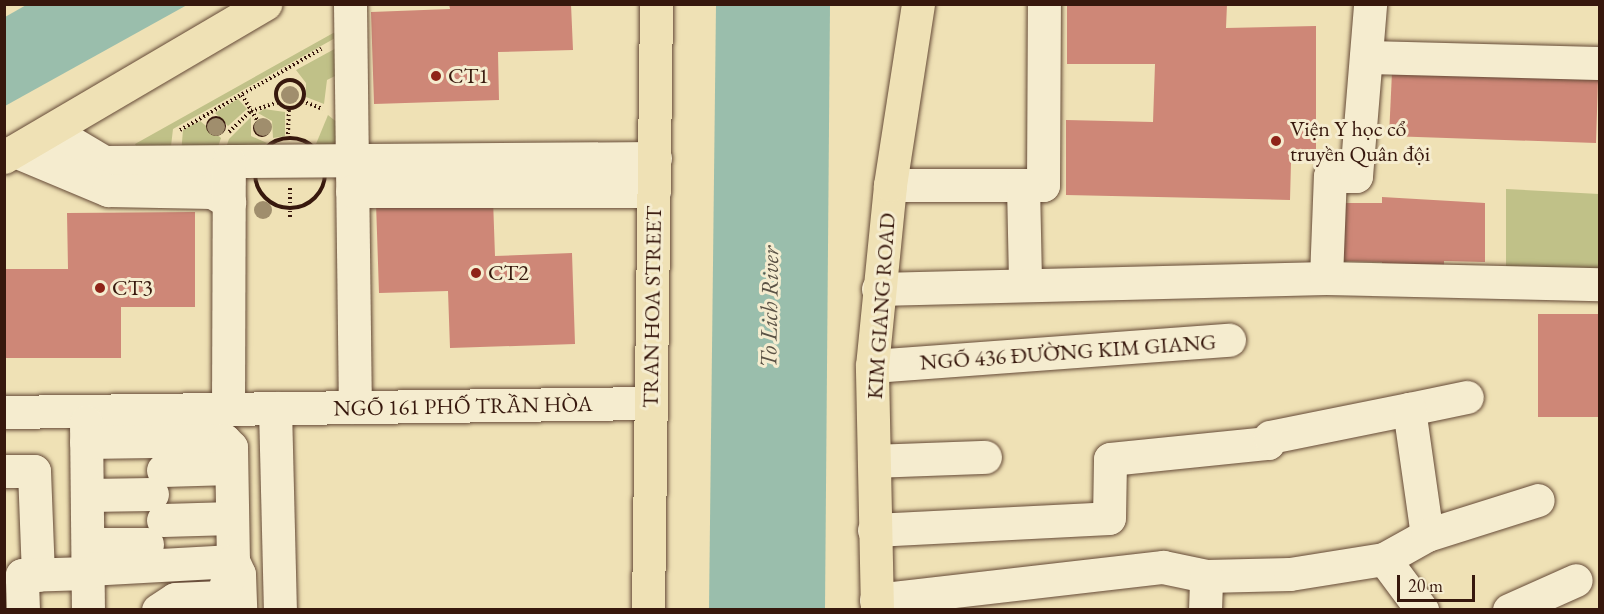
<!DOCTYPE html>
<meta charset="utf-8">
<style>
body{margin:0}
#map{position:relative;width:1604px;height:614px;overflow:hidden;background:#efe1b5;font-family:"EB Garamond",serif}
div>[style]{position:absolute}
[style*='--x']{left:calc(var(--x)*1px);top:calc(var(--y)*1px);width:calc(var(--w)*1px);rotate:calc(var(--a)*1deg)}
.green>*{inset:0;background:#c0c188}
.water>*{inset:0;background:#9abeac}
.building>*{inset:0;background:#ce8777}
.path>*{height:4px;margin-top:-2px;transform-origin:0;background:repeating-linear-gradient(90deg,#37180d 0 1.5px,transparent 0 4.5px)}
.path>.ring{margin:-2px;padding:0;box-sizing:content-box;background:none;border:4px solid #37180d;border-radius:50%}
.roads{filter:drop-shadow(0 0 2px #654a37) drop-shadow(0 0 2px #654a37)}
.minor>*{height:33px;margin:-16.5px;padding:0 16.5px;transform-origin:16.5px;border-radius:16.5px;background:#f5eccf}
.major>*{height:33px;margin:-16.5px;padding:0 16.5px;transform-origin:16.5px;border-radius:16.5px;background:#efe1b5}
.trees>*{width:18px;height:18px;margin:-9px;border-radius:50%;background:#a08e6d}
.dots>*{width:16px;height:16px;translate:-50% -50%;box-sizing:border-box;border:3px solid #f5eccf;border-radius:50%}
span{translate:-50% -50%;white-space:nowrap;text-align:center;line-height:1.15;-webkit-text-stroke:6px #f5eccf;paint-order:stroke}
.poi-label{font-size:22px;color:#37180d}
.left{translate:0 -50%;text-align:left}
.street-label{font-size:22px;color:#37180d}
.water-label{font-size:24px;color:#5a5245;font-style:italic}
.frame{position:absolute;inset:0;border:6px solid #37180d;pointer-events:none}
.scale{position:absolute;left:1397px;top:575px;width:78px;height:27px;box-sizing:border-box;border:3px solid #37180d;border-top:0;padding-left:8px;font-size:18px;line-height:21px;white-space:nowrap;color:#37180d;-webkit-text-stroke:4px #f5eccf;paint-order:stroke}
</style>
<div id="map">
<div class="green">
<div style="clip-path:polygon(335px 32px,337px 37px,173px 129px,170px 155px,139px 154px,135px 144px)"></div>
<div style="clip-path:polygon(340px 46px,341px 73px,327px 80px,324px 104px,306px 97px,306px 83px,296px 70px)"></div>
<div style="clip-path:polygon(238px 99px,247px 109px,228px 126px,215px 113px)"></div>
<div style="clip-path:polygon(264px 109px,285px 112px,285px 136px,273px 138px,272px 121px,258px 113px)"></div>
<div style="clip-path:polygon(328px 115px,344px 128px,345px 152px,316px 144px)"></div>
<div style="clip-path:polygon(251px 117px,251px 136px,267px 143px,259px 153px,224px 153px,229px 139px)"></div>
<div style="clip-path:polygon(200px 121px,221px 138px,216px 153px,181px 154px,183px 130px)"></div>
<div style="clip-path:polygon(1506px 189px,1599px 194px,1599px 272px,1506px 267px)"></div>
</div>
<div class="water">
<div style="clip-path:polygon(28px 4px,187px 4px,187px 5px,5px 106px,5px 17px)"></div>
<div style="clip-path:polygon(716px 5px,830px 5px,825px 609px,709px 609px)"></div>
</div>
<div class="building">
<div style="clip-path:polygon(449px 4px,571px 4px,573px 50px,498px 52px,499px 100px,374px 104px,371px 12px,450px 9px)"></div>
<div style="clip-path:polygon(1067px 4px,1227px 4px,1226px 28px,1316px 26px,1316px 162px,1291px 162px,1290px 200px,1066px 195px,1066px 120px,1153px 122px,1155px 64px,1067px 64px)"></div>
<div style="clip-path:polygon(1392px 72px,1598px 80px,1596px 143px,1389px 136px)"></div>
<div style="clip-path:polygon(1382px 197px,1485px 203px,1485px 262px,1444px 261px,1444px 272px,1382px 272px,1382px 262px,1339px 261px,1342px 203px,1382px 203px)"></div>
<div style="clip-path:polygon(493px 199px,495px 256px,572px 253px,575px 344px,450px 348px,448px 291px,379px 293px,376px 203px)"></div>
<div style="clip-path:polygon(195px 212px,195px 307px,121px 307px,121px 358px,4px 358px,4px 269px,68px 269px,67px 213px)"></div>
<div style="clip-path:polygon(1538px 314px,1600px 314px,1600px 417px,1538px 417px)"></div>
</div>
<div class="path">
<div class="ring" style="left:276px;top:80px;width:24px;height:24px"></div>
<div style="--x:242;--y:95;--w:31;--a:59"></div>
<div style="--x:302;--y:101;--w:22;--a:21"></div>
<div class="ring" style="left:208px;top:118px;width:12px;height:12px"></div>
<div class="ring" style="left:255px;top:121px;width:10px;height:10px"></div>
<div style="--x:180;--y:130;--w:163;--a:-29.9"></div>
<div style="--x:229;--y:132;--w:30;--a:-44"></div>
<div style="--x:251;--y:111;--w:29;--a:-18"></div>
<div style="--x:288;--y:134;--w:26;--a:-88"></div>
<div class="ring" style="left:255px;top:138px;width:66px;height:66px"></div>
<div style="--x:290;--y:188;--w:30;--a:90"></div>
</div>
<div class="roads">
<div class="minor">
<div style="--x:350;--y:4;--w:403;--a:89.3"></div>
<div style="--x:1366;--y:57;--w:234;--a:1.5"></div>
<div style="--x:52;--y:131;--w:61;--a:30.8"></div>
<div style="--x:104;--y:162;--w:551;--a:-0.42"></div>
<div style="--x:15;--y:151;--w:101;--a:22.8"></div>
<div style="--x:108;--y:190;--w:104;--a:1.1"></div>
<div style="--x:212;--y:192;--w:20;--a:30"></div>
<div style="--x:890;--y:185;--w:153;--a:0"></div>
<div style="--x:1043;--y:185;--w:181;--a:-89.7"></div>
<div style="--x:1023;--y:185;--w:98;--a:88.8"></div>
<div style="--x:352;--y:191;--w:302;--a:0"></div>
<div style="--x:1326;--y:278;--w:274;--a:1.3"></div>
<div style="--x:878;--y:289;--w:448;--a:-1.4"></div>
<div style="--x:1326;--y:278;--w:102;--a:-87.8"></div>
<div style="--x:1330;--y:176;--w:26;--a:0"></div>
<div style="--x:1356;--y:176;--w:173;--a:-85.3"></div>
<div style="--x:872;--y:366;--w:358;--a:-4.2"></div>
<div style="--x:275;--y:408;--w:202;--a:88.6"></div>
<div style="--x:228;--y:409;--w:248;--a:-89.8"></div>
<div style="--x:1409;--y:409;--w:59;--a:-11.7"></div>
<div style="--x:4;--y:412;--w:646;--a:-0.8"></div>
<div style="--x:86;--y:422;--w:188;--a:89.4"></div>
<div style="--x:86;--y:442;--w:138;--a:-0.8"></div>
<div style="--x:224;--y:440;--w:10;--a:45"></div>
<div style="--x:231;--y:447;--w:114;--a:89"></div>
<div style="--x:233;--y:561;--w:14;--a:65"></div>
<div style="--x:239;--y:574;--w:36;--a:88"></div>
<div style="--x:874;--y:461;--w:111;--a:-2.1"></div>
<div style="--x:163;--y:470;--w:68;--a:-1.7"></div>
<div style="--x:4;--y:471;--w:30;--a:0"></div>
<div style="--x:34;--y:471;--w:104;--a:87.8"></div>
<div style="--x:87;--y:495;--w:65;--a:-0.9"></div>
<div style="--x:163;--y:520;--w:69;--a:-1.7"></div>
<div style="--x:874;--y:530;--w:235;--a:-2.9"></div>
<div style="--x:1109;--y:518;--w:59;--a:-89"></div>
<div style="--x:1110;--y:459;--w:159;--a:-5.8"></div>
<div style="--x:1268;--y:443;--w:6;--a:-72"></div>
<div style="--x:1270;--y:437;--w:142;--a:-11.4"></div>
<div style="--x:1409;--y:409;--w:127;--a:81.9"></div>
<div style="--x:88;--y:544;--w:59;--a:0"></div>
<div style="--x:1384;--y:559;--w:64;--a:53.3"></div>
<div style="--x:88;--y:569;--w:145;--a:-3.2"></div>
<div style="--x:876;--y:600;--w:289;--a:-6.6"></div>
<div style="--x:1163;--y:567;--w:44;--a:11.8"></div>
<div style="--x:1206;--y:576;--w:84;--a:-1.4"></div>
<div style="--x:1290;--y:574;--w:95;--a:-9.1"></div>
<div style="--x:1384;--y:559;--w:49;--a:-29.2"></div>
<div style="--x:1427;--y:535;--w:116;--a:-17.5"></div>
<div style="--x:23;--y:610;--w:35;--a:-92"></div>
<div style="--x:22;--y:575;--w:66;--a:-1.7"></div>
<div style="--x:158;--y:610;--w:20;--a:-33"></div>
<div style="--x:175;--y:599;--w:47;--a:-2.4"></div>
<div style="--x:222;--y:597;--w:38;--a:-73"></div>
<div style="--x:1205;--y:610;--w:34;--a:-88"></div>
<div style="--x:1509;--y:610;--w:73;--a:-24.1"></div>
</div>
<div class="major">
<div style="--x:4;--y:157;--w:303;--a:-30.4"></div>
<div style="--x:648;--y:610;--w:606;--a:-89.24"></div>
<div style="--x:877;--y:610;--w:244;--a:-91.2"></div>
<div style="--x:872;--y:366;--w:182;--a:-84.3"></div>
<div style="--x:890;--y:185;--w:183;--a:-81.2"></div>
</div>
</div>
<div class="trees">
<div style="left:290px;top:95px"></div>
<div style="left:216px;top:127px"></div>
<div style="left:263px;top:127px"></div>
<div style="left:263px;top:210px"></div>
</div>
<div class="dots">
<div style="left:436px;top:76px;background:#8f2418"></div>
<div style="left:1276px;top:141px;background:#8f2418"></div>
<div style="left:476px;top:273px;background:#8f2418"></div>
<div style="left:100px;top:288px;background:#8f2418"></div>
</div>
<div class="poi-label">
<span class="left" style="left:448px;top:76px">CT1</span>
<span class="left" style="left:1290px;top:141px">Viện Y học cổ<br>truyền Quân đội</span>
<span class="left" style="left:488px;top:273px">CT2</span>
<span class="left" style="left:112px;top:288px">CT3</span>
</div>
<div class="street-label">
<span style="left:881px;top:306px;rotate:-86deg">KIM GIANG ROAD</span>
<span style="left:652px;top:307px;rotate:-89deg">TRAN HOA STREET</span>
<span style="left:1068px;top:352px;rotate:-4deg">NGÕ 436 ĐƯỜNG KIM GIANG</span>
<span style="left:463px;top:406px;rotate:-1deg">NGÕ 161 PHỐ TRẦN HÒA</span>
</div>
<div class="water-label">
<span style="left:769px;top:307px;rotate:-89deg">To Lich River</span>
</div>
<div class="frame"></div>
<div class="scale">20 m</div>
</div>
